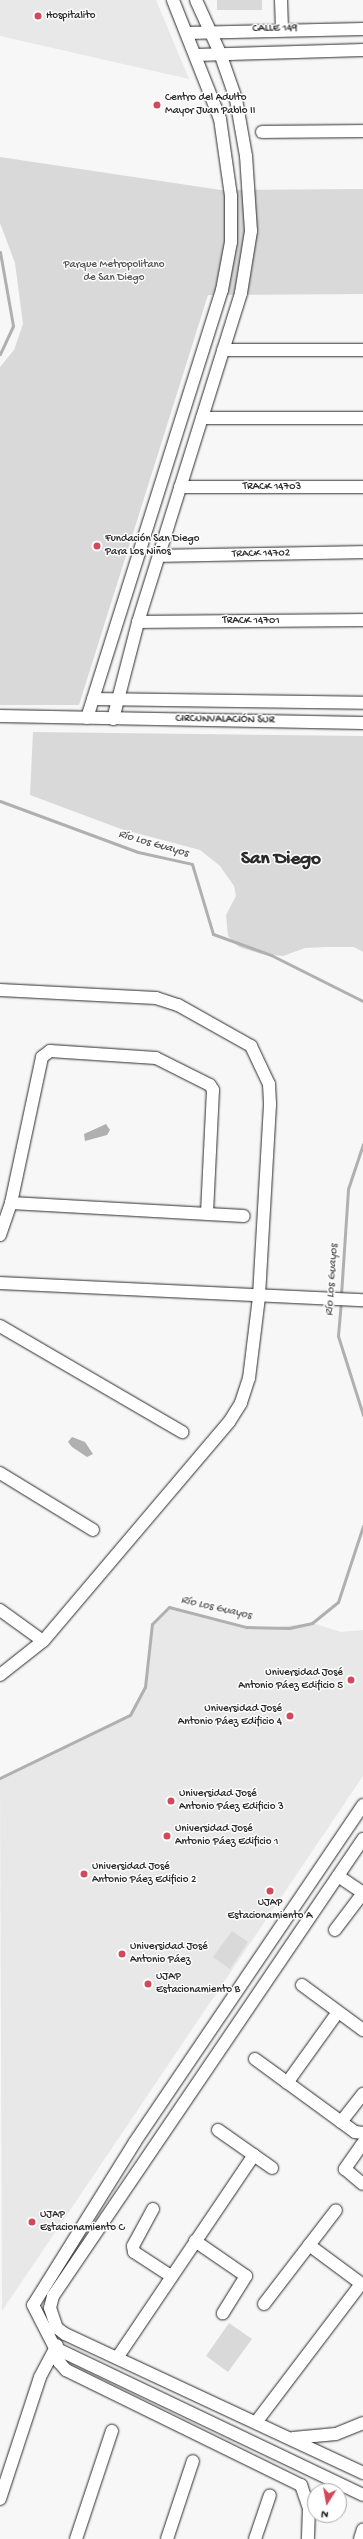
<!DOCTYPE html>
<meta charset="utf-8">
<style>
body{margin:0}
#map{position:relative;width:363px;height:2539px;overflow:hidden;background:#f7f7f7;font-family:"Gochi Hand",sans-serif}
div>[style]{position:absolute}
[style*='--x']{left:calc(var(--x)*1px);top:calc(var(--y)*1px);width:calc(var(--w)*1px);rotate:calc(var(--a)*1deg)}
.built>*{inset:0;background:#e8e8e8}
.green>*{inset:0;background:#d9d9d9}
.water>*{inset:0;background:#b0b0b0}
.stream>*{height:3px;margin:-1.5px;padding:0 1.5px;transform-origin:1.5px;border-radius:1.5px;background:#b0b0b0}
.roads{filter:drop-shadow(0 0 1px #2b2b2b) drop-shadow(0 0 1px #2b2b2b)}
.minor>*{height:12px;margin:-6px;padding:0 6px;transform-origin:6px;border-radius:6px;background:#fff}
.dots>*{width:11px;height:11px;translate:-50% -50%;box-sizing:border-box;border:2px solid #fff;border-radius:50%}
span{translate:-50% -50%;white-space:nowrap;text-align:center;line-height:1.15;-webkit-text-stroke:3px #fff;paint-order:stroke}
.poi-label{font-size:11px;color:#2b2b2b}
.left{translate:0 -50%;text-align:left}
.right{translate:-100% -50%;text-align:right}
.street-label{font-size:11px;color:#2b2b2b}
.park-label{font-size:11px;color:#565656}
.water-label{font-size:12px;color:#5a5a5a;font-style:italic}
.town-label{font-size:19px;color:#2b2b2b;font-weight:700}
.north{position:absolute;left:307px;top:2483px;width:40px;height:40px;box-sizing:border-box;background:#fff;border:1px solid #aaa;border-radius:50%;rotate:191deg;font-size:11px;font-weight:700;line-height:16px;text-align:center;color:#2b2b2b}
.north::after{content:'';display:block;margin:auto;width:14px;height:18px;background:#d1495b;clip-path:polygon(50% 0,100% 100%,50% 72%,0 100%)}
</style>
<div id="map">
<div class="built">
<div style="clip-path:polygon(0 0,156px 0,189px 79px,0 36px)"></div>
<div style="clip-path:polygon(169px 1607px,258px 1629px,312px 1623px,341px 1632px,363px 1630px,363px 1776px,2px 2311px,0 1778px,129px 1715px,145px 1687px,152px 1624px)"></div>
</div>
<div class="green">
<div style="clip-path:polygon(217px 0,262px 0,262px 10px,217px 10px)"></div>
<div style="clip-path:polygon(0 157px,221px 190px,363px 189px,363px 294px,208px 295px,79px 705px,0 705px,0 367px,14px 350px,23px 324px,15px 263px,0 223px)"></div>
<div style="clip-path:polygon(33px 732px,363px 736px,363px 952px,354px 947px,326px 947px,305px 948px,283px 956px,261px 954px,239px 947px,228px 936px,226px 915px,236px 896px,234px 886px,220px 866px,200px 850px,121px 829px,30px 795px)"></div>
<div style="clip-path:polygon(232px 1931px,248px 1942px,230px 1969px,213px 1957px)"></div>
<div style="clip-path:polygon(229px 2323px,252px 2339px,228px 2372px,206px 2356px)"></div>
</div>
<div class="water">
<div style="clip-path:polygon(106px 1124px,110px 1130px,107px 1135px,85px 1141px,84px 1134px)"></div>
<div style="clip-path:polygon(72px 1437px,85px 1442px,93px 1454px,87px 1457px,72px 1447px,68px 1442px)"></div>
</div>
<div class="stream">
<div style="--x:0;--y:252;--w:75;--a:80"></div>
<div style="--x:13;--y:326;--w:31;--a:115"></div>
<div style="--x:0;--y:801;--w:147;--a:20.3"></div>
<div style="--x:138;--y:852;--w:55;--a:12.5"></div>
<div style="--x:192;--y:864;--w:73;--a:73.3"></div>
<div style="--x:213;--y:934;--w:62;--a:19.9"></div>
<div style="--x:271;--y:955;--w:103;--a:26.6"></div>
<div style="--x:341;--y:1295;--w:106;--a:-86.2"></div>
<div style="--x:348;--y:1189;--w:47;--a:-71.6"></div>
<div style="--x:341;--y:1301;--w:35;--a:95"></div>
<div style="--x:338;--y:1336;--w:83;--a:72.4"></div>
<div style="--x:0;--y:1778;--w:144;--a:-25.9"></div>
<div style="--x:130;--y:1715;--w:32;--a:-62"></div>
<div style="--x:145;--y:1687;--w:63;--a:-83.7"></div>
<div style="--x:152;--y:1624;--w:24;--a:-45"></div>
<div style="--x:169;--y:1607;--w:80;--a:14.6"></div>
<div style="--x:246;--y:1627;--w:43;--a:1.3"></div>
<div style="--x:289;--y:1628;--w:24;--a:-12"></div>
<div style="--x:312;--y:1623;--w:33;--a:-39"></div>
<div style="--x:338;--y:1602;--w:80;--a:-71.8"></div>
</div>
<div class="roads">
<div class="minor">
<div style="--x:281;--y:0;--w:29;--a:88"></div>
<div style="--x:187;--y:33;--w:176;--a:-1.3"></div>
<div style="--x:196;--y:55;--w:167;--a:-1.7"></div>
<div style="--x:262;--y:132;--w:101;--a:-0.6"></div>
<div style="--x:223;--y:350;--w:140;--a:0"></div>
<div style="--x:202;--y:418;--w:161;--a:0"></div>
<div style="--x:180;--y:487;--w:183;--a:0"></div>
<div style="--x:159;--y:556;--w:204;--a:-1.1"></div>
<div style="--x:138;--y:622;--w:225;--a:-0.5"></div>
<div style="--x:93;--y:699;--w:270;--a:0.8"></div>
<div style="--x:0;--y:716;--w:363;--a:1.1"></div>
<div style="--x:87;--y:718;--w:449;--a:-72.5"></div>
<div style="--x:222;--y:290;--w:49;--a:-79.4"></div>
<div style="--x:231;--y:242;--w:46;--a:-90"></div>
<div style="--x:231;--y:196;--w:78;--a:-98.1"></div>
<div style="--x:220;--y:119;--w:128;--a:-111.6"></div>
<div style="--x:113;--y:719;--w:100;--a:-75.5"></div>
<div style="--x:138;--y:622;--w:345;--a:-72.6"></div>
<div style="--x:241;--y:293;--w:63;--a:-80.8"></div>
<div style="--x:251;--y:231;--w:75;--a:-93.8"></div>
<div style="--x:246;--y:156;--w:58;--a:-100"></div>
<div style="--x:236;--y:99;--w:49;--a:-109.2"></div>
<div style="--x:220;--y:53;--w:58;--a:-114.4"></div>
<div style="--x:0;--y:990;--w:156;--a:2.9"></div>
<div style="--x:156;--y:998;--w:23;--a:18"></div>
<div style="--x:178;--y:1005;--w:84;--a:29.3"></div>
<div style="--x:251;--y:1046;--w:42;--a:64.7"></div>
<div style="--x:269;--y:1084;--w:21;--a:87"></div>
<div style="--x:270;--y:1105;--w:192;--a:93.3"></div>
<div style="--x:259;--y:1297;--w:82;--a:97"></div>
<div style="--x:249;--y:1378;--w:26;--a:108"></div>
<div style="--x:241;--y:1403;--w:22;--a:122"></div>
<div style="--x:229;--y:1422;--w:287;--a:130.3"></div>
<div style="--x:43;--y:1641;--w:55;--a:141.7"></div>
<div style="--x:11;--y:1203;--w:233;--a:3.2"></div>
<div style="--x:0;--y:1235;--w:34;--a:-71"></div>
<div style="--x:11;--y:1203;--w:149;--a:-78"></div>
<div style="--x:42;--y:1057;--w:10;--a:-37"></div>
<div style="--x:50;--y:1051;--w:106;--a:3.8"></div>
<div style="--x:156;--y:1058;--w:60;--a:26.6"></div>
<div style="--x:210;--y:1085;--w:6;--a:59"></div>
<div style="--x:213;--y:1090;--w:124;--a:92.8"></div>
<div style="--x:0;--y:1283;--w:363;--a:2.7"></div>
<div style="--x:0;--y:1326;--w:211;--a:30.2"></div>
<div style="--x:0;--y:1473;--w:109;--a:31.5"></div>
<div style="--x:0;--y:1610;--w:53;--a:35.8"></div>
<div style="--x:363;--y:1805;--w:407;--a:124.1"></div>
<div style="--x:135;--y:2142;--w:192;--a:122"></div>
<div style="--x:33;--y:2305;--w:48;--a:62.9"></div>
<div style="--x:55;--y:2348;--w:341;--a:25.5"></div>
<div style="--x:363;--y:1839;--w:552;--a:124.15"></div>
<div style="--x:53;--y:2296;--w:12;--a:104"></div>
<div style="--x:50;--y:2308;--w:21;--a:71"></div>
<div style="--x:57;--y:2328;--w:10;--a:37"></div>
<div style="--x:65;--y:2334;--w:329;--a:25"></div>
<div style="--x:338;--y:1876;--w:30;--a:34"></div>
<div style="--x:335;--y:1930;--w:46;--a:-52.9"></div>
<div style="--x:302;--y:1985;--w:76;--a:36.4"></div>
<div style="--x:255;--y:2059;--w:124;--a:36.1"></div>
<div style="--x:355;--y:2132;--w:8;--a:7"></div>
<div style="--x:287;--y:2083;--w:87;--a:-54.3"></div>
<div style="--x:341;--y:2122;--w:36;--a:-52"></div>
<div style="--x:218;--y:2130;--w:66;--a:35.1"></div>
<div style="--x:363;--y:2143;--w:32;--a:125"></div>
<div style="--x:345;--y:2169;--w:23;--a:40"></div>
<div style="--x:153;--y:2209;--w:42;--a:118.4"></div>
<div style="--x:133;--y:2246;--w:6;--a:81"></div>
<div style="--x:134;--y:2252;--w:44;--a:33"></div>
<div style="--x:195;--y:2241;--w:62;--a:34.5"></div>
<div style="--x:246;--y:2276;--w:44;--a:121.9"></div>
<div style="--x:309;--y:2245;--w:67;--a:36.5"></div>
<div style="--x:264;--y:2304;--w:118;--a:-52.5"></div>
<div style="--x:55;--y:2348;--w:15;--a:74"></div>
<div style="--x:59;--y:2362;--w:11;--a:49"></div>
<div style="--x:66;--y:2370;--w:262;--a:26.1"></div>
<div style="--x:301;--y:2485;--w:24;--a:71"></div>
<div style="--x:309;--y:2508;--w:31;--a:92"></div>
<div style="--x:117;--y:2358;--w:245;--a:-56"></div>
<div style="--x:257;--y:2421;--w:172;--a:-52.8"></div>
<div style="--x:293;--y:2438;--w:43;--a:-5.3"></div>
<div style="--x:336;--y:2434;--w:29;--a:-22"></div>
<div style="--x:0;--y:2499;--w:128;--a:-71.8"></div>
<div style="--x:40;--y:2377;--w:36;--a:-62"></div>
<div style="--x:76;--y:2539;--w:114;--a:-71.6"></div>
<div style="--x:167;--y:2539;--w:82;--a:-71.6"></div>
<div style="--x:255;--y:2539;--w:46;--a:-71.2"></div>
<div style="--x:360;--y:2539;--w:10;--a:-73"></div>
</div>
</div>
<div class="dots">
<div style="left:38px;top:16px;background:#d1495b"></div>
<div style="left:157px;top:105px;background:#d1495b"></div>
<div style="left:97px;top:546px;background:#d1495b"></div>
<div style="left:351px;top:1680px;background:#d1495b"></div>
<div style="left:290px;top:1716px;background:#d1495b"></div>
<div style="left:171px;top:1801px;background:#d1495b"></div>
<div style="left:167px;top:1836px;background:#d1495b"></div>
<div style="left:84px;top:1874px;background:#d1495b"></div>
<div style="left:270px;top:1891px;background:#d1495b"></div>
<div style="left:122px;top:1954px;background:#d1495b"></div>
<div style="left:148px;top:1984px;background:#d1495b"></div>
<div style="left:32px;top:2222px;background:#d1495b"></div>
</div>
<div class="poi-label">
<span class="left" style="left:46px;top:16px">Hospitalito</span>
<span class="left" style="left:165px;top:105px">Centro del Adulto<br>Mayor Juan Pablo II</span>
<span class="left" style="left:105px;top:546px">Fundación San Diego<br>Para Los Niños</span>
<span class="right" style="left:343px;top:1680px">Universidad José<br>Antonio Páez Edificio 5</span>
<span class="right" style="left:282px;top:1716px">Universidad José<br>Antonio Páez Edificio 4</span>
<span class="left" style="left:179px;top:1801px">Universidad José<br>Antonio Páez Edificio 3</span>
<span class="left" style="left:175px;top:1836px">Universidad José<br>Antonio Páez Edificio 1</span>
<span class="left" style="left:92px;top:1874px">Universidad José<br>Antonio Páez Edificio 2</span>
<span style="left:270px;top:1910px">UJAP<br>Estacionamiento A</span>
<span class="left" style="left:130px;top:1954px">Universidad José<br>Antonio Páez</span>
<span class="left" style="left:156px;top:1984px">UJAP<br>Estacionamiento B</span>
<span class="left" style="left:40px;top:2222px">UJAP<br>Estacionamiento C</span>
</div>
<div class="street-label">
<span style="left:275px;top:29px;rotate:-1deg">CALLE 149</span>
<span style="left:272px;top:487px">TRACK 14703</span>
<span style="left:261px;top:554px;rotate:-1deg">TRACK 14702</span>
<span style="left:251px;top:621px">TRACK 14701</span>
<span style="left:225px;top:720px;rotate:1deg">CIRCUNVALACIÓN SUR</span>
</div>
<div class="park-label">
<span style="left:114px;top:272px">Parque Metropolitano<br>de San Diego</span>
</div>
<div class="water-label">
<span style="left:153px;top:845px;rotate:16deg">Río Los Guayos</span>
<span style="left:333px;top:1280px;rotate:-86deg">Río Los Guayos</span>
<span style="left:216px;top:1609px;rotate:13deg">Río Los Guayos</span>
</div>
<div class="town-label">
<span style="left:281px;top:860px">San Diego</span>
</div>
<div class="north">N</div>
</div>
